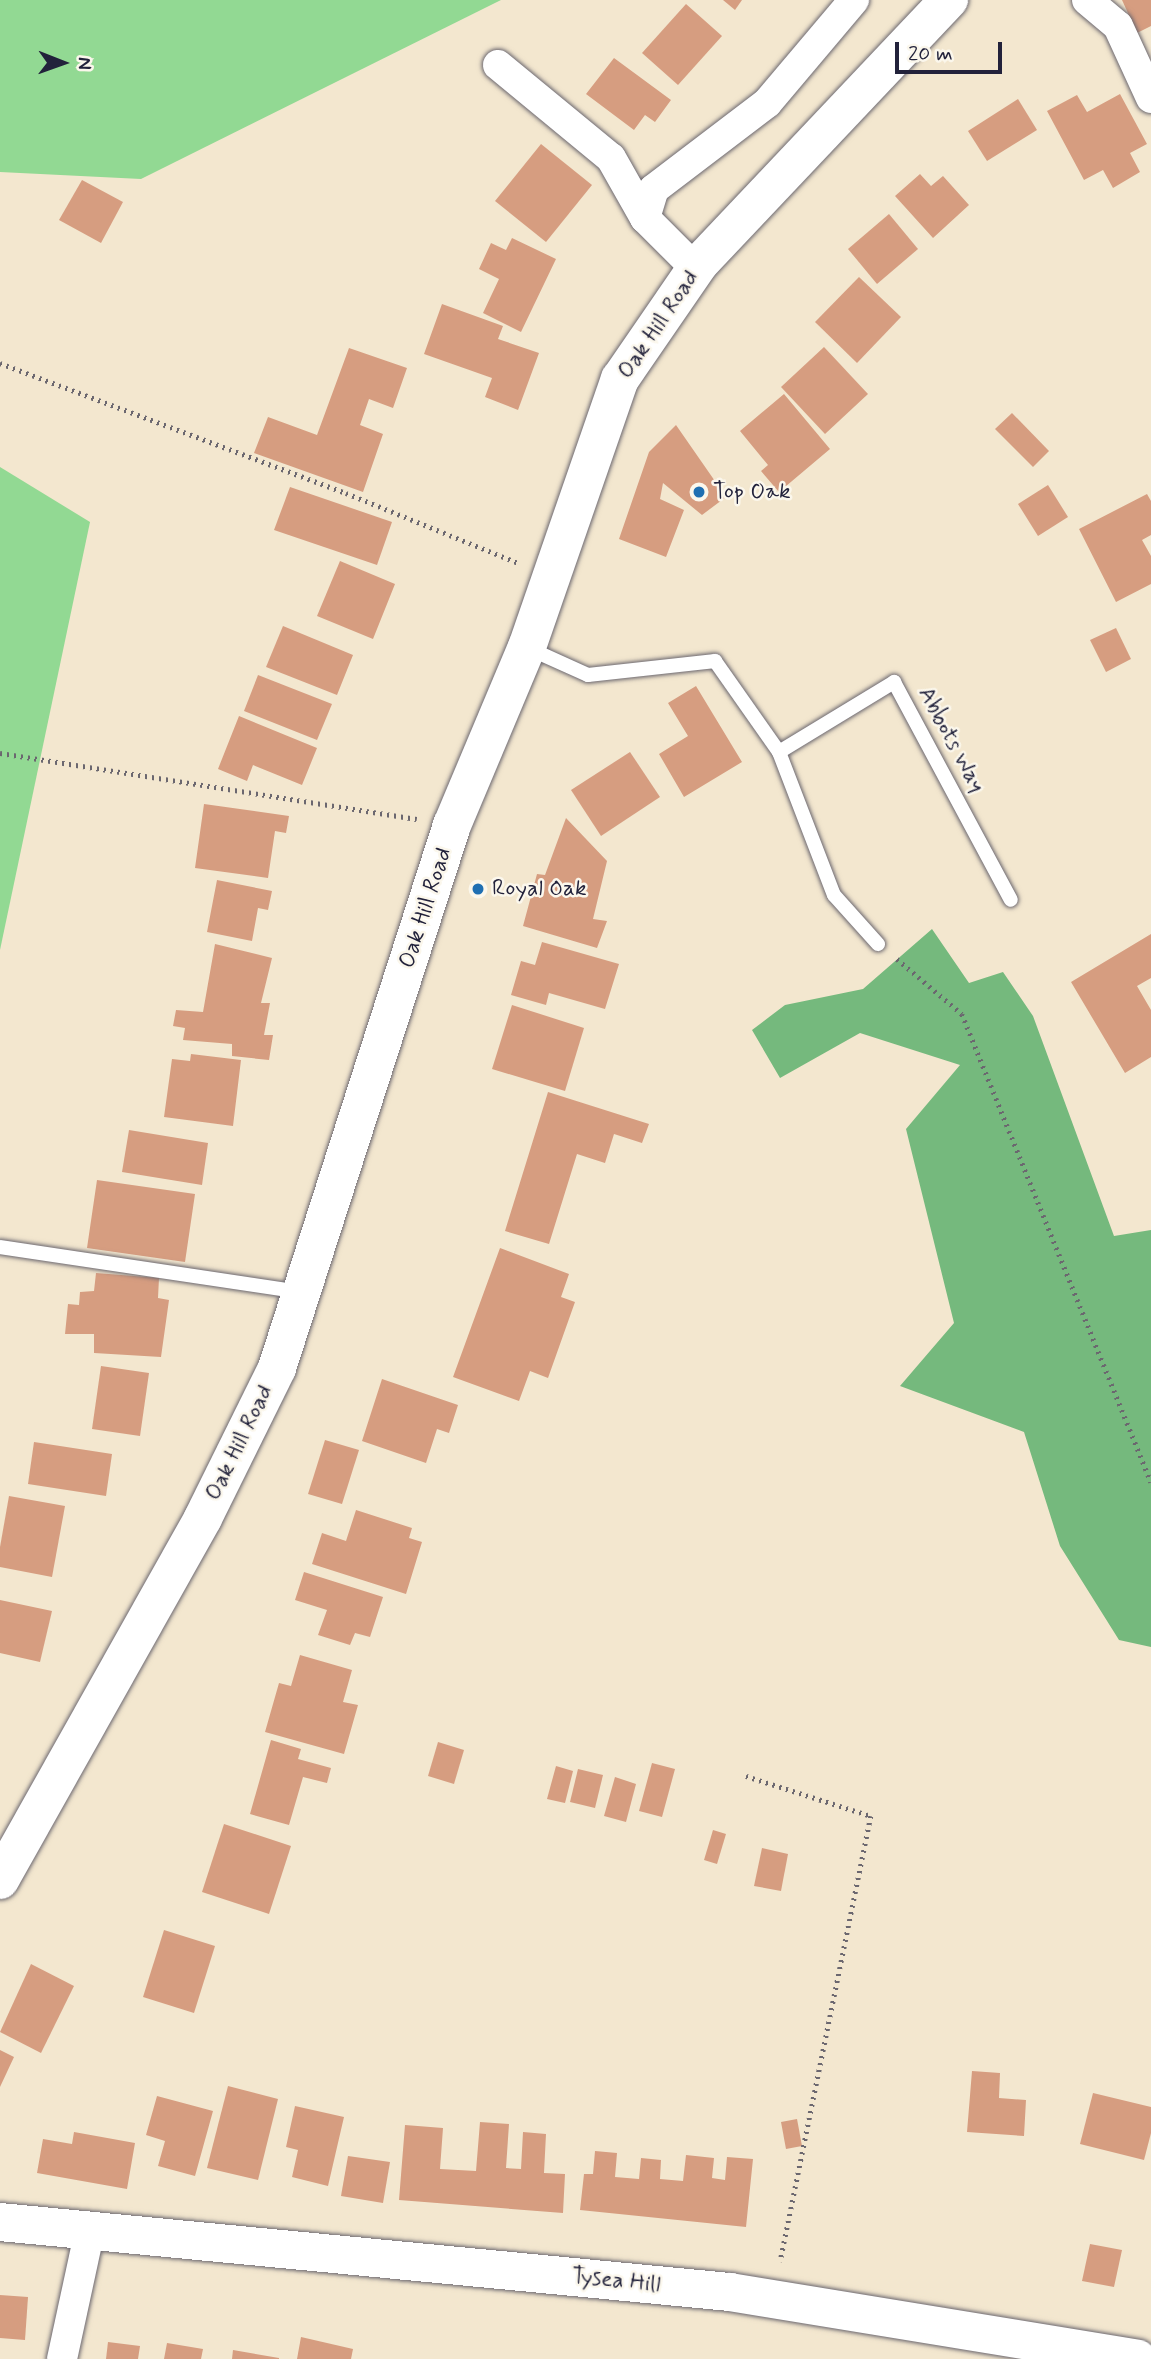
<!DOCTYPE html>
<style>
body{margin:0}
#map{position:relative;width:1151px;height:2359px;overflow:hidden;background:#f3e7cf;font-family:Mynerve,sans-serif}
div>[style]{position:absolute}
[style*='--x']{left:calc(var(--x)*1px);top:calc(var(--y)*1px);width:calc(var(--w)*1px);rotate:calc(var(--a)*1deg)}
.green>*{inset:0;background:#92d993}
.forest>*{inset:0;background:#75b97d}
.building>*{inset:0;background:#d69d80}
.path>*{height:4.5px;margin-top:-2.25px;transform-origin:0;background:repeating-linear-gradient(90deg,#6b676f 0 2px,transparent 0 7px)}
.roads{filter:drop-shadow(0 0 2px #6b676f) drop-shadow(0 0 2px #6b676f)}
.lane>*{height:14px;margin:-7px;padding:0 7px;transform-origin:7px;border-radius:7px;background:#fff}
.street>*{height:30px;margin:-15px;padding:0 15px;transform-origin:15px;border-radius:15px;background:#fff}
.secondary>*{height:38px;margin:-19px;padding:0 19px;transform-origin:19px;border-radius:19px;background:#fff}
.dots>*{width:19px;height:19px;translate:-50% -50%;box-sizing:border-box;border:4px solid #fbf7ec;border-radius:50%}
span{translate:-50% -50%;white-space:nowrap;text-align:center;line-height:1.15;-webkit-text-stroke:5px #fbf7ec;paint-order:stroke}
.street-label{font-size:23px;color:#22223b}
.poi-label{font-size:23px;color:#22223b}
.left{translate:0 -50%;text-align:left}
.north{position:absolute;left:28px;top:28px;width:70px;height:70px;-webkit-text-stroke:5px #fbf7ec;paint-order:stroke;rotate:91deg;font-size:19px;font-weight:700;line-height:28px;text-align:center;color:#22223b}
.north::after{content:'';display:block;margin:auto;width:24px;height:32px;background:#22223b;clip-path:polygon(50% 0,100% 100%,50% 72%,0 100%)}
.scale{position:absolute;left:895px;top:42px;width:107px;height:32px;box-sizing:border-box;border:4px solid #22223b;border-top:0;padding-left:9px;font-size:21px;line-height:24px;white-space:nowrap;color:#22223b;-webkit-text-stroke:5px #fbf7ec;paint-order:stroke}
</style>
<div id="map">
<div class="green">
<div style="clip-path:polygon(0 0,501px 0,141px 179px,0 172px)"></div>
<div style="clip-path:polygon(0 467px,90px 522px,0 950px)"></div>
</div>
<div class="forest">
<div style="clip-path:polygon(932px 929px,969px 983px,1003px 972px,1033px 1016px,1114px 1236px,1151px 1230px,1151px 1647px,1119px 1640px,1060px 1546px,1024px 1432px,900px 1386px,954px 1323px,906px 1129px,960px 1065px,860px 1033px,780px 1078px,752px 1030px,785px 1005px,863px 989px)"></div>
</div>
<div class="building">
<div style="clip-path:polygon(723px 0,742px 0,735px 10px)"></div>
<div style="clip-path:polygon(1122px 0,1151px 0,1151px 26px,1137px 33px)"></div>
<div style="clip-path:polygon(686px 4px,722px 36px,678px 85px,642px 53px)"></div>
<div style="clip-path:polygon(614px 58px,671px 100px,655px 122px,645px 115px,634px 130px,586px 94px)"></div>
<div style="clip-path:polygon(1120px 94px,1147px 144px,1130px 153px,1140px 172px,1113px 188px,1103px 170px,1084px 180px,1047px 111px,1077px 95px,1087px 112px)"></div>
<div style="clip-path:polygon(1018px 99px,1037px 130px,987px 161px,968px 131px)"></div>
<div style="clip-path:polygon(541px 144px,592px 185px,546px 242px,495px 201px)"></div>
<div style="clip-path:polygon(920px 174px,931px 186px,943px 176px,969px 205px,933px 238px,895px 196px)"></div>
<div style="clip-path:polygon(82px 180px,123px 202px,101px 243px,59px 220px)"></div>
<div style="clip-path:polygon(889px 214px,918px 249px,877px 284px,848px 249px)"></div>
<div style="clip-path:polygon(512px 238px,556px 259px,521px 332px,483px 313px,499px 279px,479px 269px,491px 243px,506px 250px)"></div>
<div style="clip-path:polygon(859px 277px,901px 317px,857px 363px,815px 322px)"></div>
<div style="clip-path:polygon(442px 304px,503px 326px,498px 339px,539px 353px,518px 410px,485px 397px,492px 378px,424px 354px)"></div>
<div style="clip-path:polygon(824px 347px,868px 394px,825px 434px,781px 387px)"></div>
<div style="clip-path:polygon(349px 348px,407px 368px,393px 408px,369px 399px,360px 425px,383px 434px,363px 492px,254px 453px,268px 417px,317px 435px)"></div>
<div style="clip-path:polygon(784px 394px,830px 449px,779px 492px,761px 471px,768px 465px,740px 431px)"></div>
<div style="clip-path:polygon(1012px 413px,1049px 451px,1033px 467px,995px 429px)"></div>
<div style="clip-path:polygon(676px 425px,726px 497px,702px 515px,663px 483px,660px 499px,684px 510px,666px 557px,619px 539px,649px 452px)"></div>
<div style="clip-path:polygon(1048px 485px,1068px 517px,1038px 536px,1018px 504px)"></div>
<div style="clip-path:polygon(290px 487px,392px 522px,377px 565px,274px 530px)"></div>
<div style="clip-path:polygon(1147px 494px,1151px 501px,1151px 535px,1142px 540px,1151px 556px,1151px 584px,1116px 602px,1079px 529px)"></div>
<div style="clip-path:polygon(340px 561px,395px 584px,373px 639px,317px 616px)"></div>
<div style="clip-path:polygon(283px 626px,353px 655px,337px 695px,266px 667px)"></div>
<div style="clip-path:polygon(1116px 628px,1131px 659px,1106px 672px,1090px 640px)"></div>
<div style="clip-path:polygon(258px 675px,332px 704px,317px 740px,244px 711px)"></div>
<div style="clip-path:polygon(696px 686px,742px 762px,684px 797px,659px 754px,688px 736px,668px 703px)"></div>
<div style="clip-path:polygon(239px 716px,317px 748px,302px 785px,253px 765px,247px 781px,218px 769px)"></div>
<div style="clip-path:polygon(630px 752px,660px 797px,601px 836px,571px 790px)"></div>
<div style="clip-path:polygon(204px 804px,289px 816px,286px 833px,275px 831px,268px 878px,195px 868px)"></div>
<div style="clip-path:polygon(566px 818px,607px 861px,593px 919px,607px 921px,597px 948px,523px 926px,537px 874px,545px 875px)"></div>
<div style="clip-path:polygon(217px 880px,272px 891px,268px 910px,258px 908px,252px 941px,207px 932px)"></div>
<div style="clip-path:polygon(1151px 934px,1151px 978px,1137px 986px,1151px 1010px,1151px 1057px,1125px 1073px,1071px 982px)"></div>
<div style="clip-path:polygon(542px 942px,619px 964px,605px 1009px,549px 993px,546px 1005px,511px 995px,521px 961px,535px 965px)"></div>
<div style="clip-path:polygon(215px 944px,272px 958px,261px 1003px,270px 1003px,264px 1035px,273px 1035px,269px 1060px,232px 1056px,232px 1044px,183px 1040px,185px 1028px,173px 1026px,176px 1010px,203px 1012px)"></div>
<div style="clip-path:polygon(512px 1005px,584px 1028px,565px 1091px,492px 1069px)"></div>
<div style="clip-path:polygon(191px 1054px,241px 1060px,233px 1126px,164px 1117px,172px 1059px,190px 1061px)"></div>
<div style="clip-path:polygon(548px 1092px,649px 1124px,642px 1143px,614px 1134px,605px 1163px,577px 1154px,549px 1244px,505px 1231px)"></div>
<div style="clip-path:polygon(129px 1130px,208px 1143px,202px 1185px,122px 1172px)"></div>
<div style="clip-path:polygon(97px 1180px,195px 1194px,185px 1262px,87px 1248px)"></div>
<div style="clip-path:polygon(500px 1248px,569px 1274px,561px 1297px,575px 1302px,548px 1378px,530px 1371px,519px 1401px,453px 1377px)"></div>
<div style="clip-path:polygon(96px 1273px,159px 1278px,158px 1298px,169px 1300px,161px 1357px,94px 1353px,94px 1334px,65px 1334px,68px 1304px,79px 1305px,80px 1292px,94px 1291px)"></div>
<div style="clip-path:polygon(101px 1366px,149px 1373px,140px 1436px,92px 1429px)"></div>
<div style="clip-path:polygon(382px 1379px,458px 1405px,449px 1433px,437px 1429px,426px 1463px,362px 1441px)"></div>
<div style="clip-path:polygon(325px 1440px,359px 1450px,342px 1504px,308px 1494px)"></div>
<div style="clip-path:polygon(34px 1442px,112px 1454px,106px 1496px,28px 1484px)"></div>
<div style="clip-path:polygon(9px 1496px,65px 1506px,52px 1577px,0 1567px,0 1547px)"></div>
<div style="clip-path:polygon(356px 1510px,412px 1528px,409px 1538px,422px 1542px,406px 1594px,312px 1564px,322px 1533px,346px 1541px)"></div>
<div style="clip-path:polygon(304px 1572px,383px 1597px,370px 1637px,355px 1633px,350px 1645px,318px 1635px,327px 1610px,295px 1600px)"></div>
<div style="clip-path:polygon(0 1600px,52px 1611px,40px 1662px,0 1653px)"></div>
<div style="clip-path:polygon(300px 1655px,352px 1670px,343px 1702px,358px 1705px,344px 1754px,265px 1732px,279px 1683px,291px 1686px)"></div>
<div style="clip-path:polygon(271px 1740px,301px 1749px,298px 1759px,331px 1768px,327px 1783px,303px 1777px,289px 1825px,250px 1814px)"></div>
<div style="clip-path:polygon(438px 1742px,464px 1750px,454px 1784px,428px 1776px)"></div>
<div style="clip-path:polygon(652px 1763px,675px 1769px,662px 1817px,639px 1811px)"></div>
<div style="clip-path:polygon(556px 1766px,573px 1771px,565px 1803px,547px 1799px)"></div>
<div style="clip-path:polygon(578px 1769px,603px 1775px,595px 1808px,570px 1802px)"></div>
<div style="clip-path:polygon(615px 1777px,636px 1784px,626px 1822px,604px 1816px)"></div>
<div style="clip-path:polygon(224px 1824px,291px 1846px,269px 1914px,202px 1892px)"></div>
<div style="clip-path:polygon(713px 1830px,726px 1834px,717px 1864px,704px 1860px)"></div>
<div style="clip-path:polygon(762px 1848px,788px 1854px,781px 1891px,754px 1886px)"></div>
<div style="clip-path:polygon(164px 1930px,215px 1946px,194px 2013px,143px 1997px)"></div>
<div style="clip-path:polygon(31px 1964px,74px 1986px,41px 2053px,0 2032px)"></div>
<div style="clip-path:polygon(0 2050px,14px 2057px,0 2087px)"></div>
<div style="clip-path:polygon(972px 2071px,1000px 2073px,999px 2098px,1026px 2100px,1024px 2136px,967px 2132px)"></div>
<div style="clip-path:polygon(228px 2086px,278px 2099px,258px 2180px,207px 2168px)"></div>
<div style="clip-path:polygon(1093px 2093px,1151px 2107px,1151px 2133px,1144px 2160px,1080px 2144px)"></div>
<div style="clip-path:polygon(157px 2096px,213px 2111px,195px 2176px,158px 2166px,165px 2141px,146px 2135px)"></div>
<div style="clip-path:polygon(295px 2106px,344px 2117px,328px 2186px,292px 2177px,298px 2150px,286px 2147px)"></div>
<div style="clip-path:polygon(797px 2119px,802px 2146px,786px 2149px,781px 2122px)"></div>
<div style="clip-path:polygon(480px 2122px,509px 2124px,506px 2168px,521px 2169px,523px 2132px,546px 2134px,544px 2173px,565px 2174px,563px 2213px,399px 2200px,405px 2125px,443px 2128px,440px 2169px,476px 2171px)"></div>
<div style="clip-path:polygon(74px 2132px,135px 2143px,127px 2189px,37px 2173px,43px 2139px,72px 2144px)"></div>
<div style="clip-path:polygon(595px 2151px,617px 2153px,615px 2177px,639px 2179px,641px 2158px,661px 2160px,660px 2179px,683px 2181px,686px 2155px,714px 2158px,712px 2178px,725px 2180px,727px 2157px,753px 2159px,746px 2227px,580px 2210px,584px 2174px,593px 2174px)"></div>
<div style="clip-path:polygon(348px 2156px,390px 2162px,383px 2203px,341px 2196px)"></div>
<div style="clip-path:polygon(1090px 2244px,1122px 2250px,1114px 2287px,1082px 2281px)"></div>
<div style="clip-path:polygon(0 2295px,28px 2297px,25px 2340px,0 2338px)"></div>
<div style="clip-path:polygon(301px 2337px,353px 2349px,351px 2359px,297px 2359px)"></div>
<div style="clip-path:polygon(108px 2342px,140px 2346px,138px 2359px,106px 2359px)"></div>
<div style="clip-path:polygon(167px 2343px,203px 2349px,201px 2359px,164px 2359px)"></div>
<div style="clip-path:polygon(233px 2350px,279px 2358px,279px 2359px,232px 2359px)"></div>
</div>
<div class="path">
<div style="--x:0;--y:363;--w:370;--a:20.6"></div>
<div style="--x:346;--y:493;--w:186;--a:22.1"></div>
<div style="--x:0;--y:753;--w:422;--a:9"></div>
<div style="--x:897;--y:959;--w:85;--a:40.2"></div>
<div style="--x:962;--y:1014;--w:505;--a:68.01"></div>
<div style="--x:746;--y:1776;--w:131;--a:17.7"></div>
<div style="--x:871;--y:1816;--w:455;--a:101.5"></div>
</div>
<div class="roads">
<div class="lane">
<div style="--x:528;--y:648;--w:66;--a:24.2"></div>
<div style="--x:588;--y:675;--w:128;--a:-6.3"></div>
<div style="--x:715;--y:661;--w:111;--a:54.9"></div>
<div style="--x:779;--y:752;--w:153;--a:69"></div>
<div style="--x:834;--y:895;--w:66;--a:48.1"></div>
<div style="--x:779;--y:752;--w:135;--a:-31.3"></div>
<div style="--x:894;--y:682;--w:247;--a:61.8"></div>
<div style="--x:0;--y:1247;--w:303;--a:8.5"></div>
</div>
<div class="street">
<div style="--x:1087;--y:0;--w:40;--a:40"></div>
<div style="--x:1118;--y:26;--w:79;--a:65.4"></div>
<div style="--x:498;--y:65;--w:146;--a:39.5"></div>
<div style="--x:611;--y:158;--w:69;--a:60.5"></div>
<div style="--x:696;--y:269;--w:72;--a:-135"></div>
<div style="--x:645;--y:218;--w:30;--a:-73"></div>
<div style="--x:654;--y:189;--w:142;--a:-37.3"></div>
<div style="--x:767;--y:103;--w:135;--a:-49.8"></div>
<div style="--x:62;--y:2359;--w:132;--a:-77.8"></div>
</div>
<div class="secondary">
<div style="--x:0;--y:1880;--w:415;--a:-60.7"></div>
<div style="--x:203;--y:1518;--w:167;--a:-63.7"></div>
<div style="--x:277;--y:1368;--w:571;--a:-72.14"></div>
<div style="--x:452;--y:825;--w:193;--a:-67.2"></div>
<div style="--x:527;--y:647;--w:284;--a:-70.9"></div>
<div style="--x:620;--y:379;--w:140;--a:-55.5"></div>
<div style="--x:699;--y:264;--w:364;--a:-46.6"></div>
<div style="--x:0;--y:2222;--w:733;--a:5.48"></div>
<div style="--x:730;--y:2292;--w:413;--a:9.3"></div>
</div>
</div>
<div class="dots">
<div style="left:699px;top:492px;background:#1f6fb2"></div>
<div style="left:478px;top:889px;background:#1f6fb2"></div>
</div>
<div class="street-label">
<span style="left:659px;top:325px;rotate:-56deg">Oak Hill Road</span>
<span style="left:951px;top:740px;rotate:62deg">Abbots Way</span>
<span style="left:426px;top:908px;rotate:-72deg">Oak Hill Road</span>
<span style="left:240px;top:1443px;rotate:-64deg">Oak Hill Road</span>
<span style="left:616px;top:2281px;rotate:6deg">Tysea Hill</span>
</div>
<div class="poi-label">
<span class="left" style="left:713px;top:492px">Top Oak</span>
<span class="left" style="left:492px;top:889px">Royal Oak</span>
</div>
<div class="north">N</div>
<div class="scale">20 m</div>
</div>
